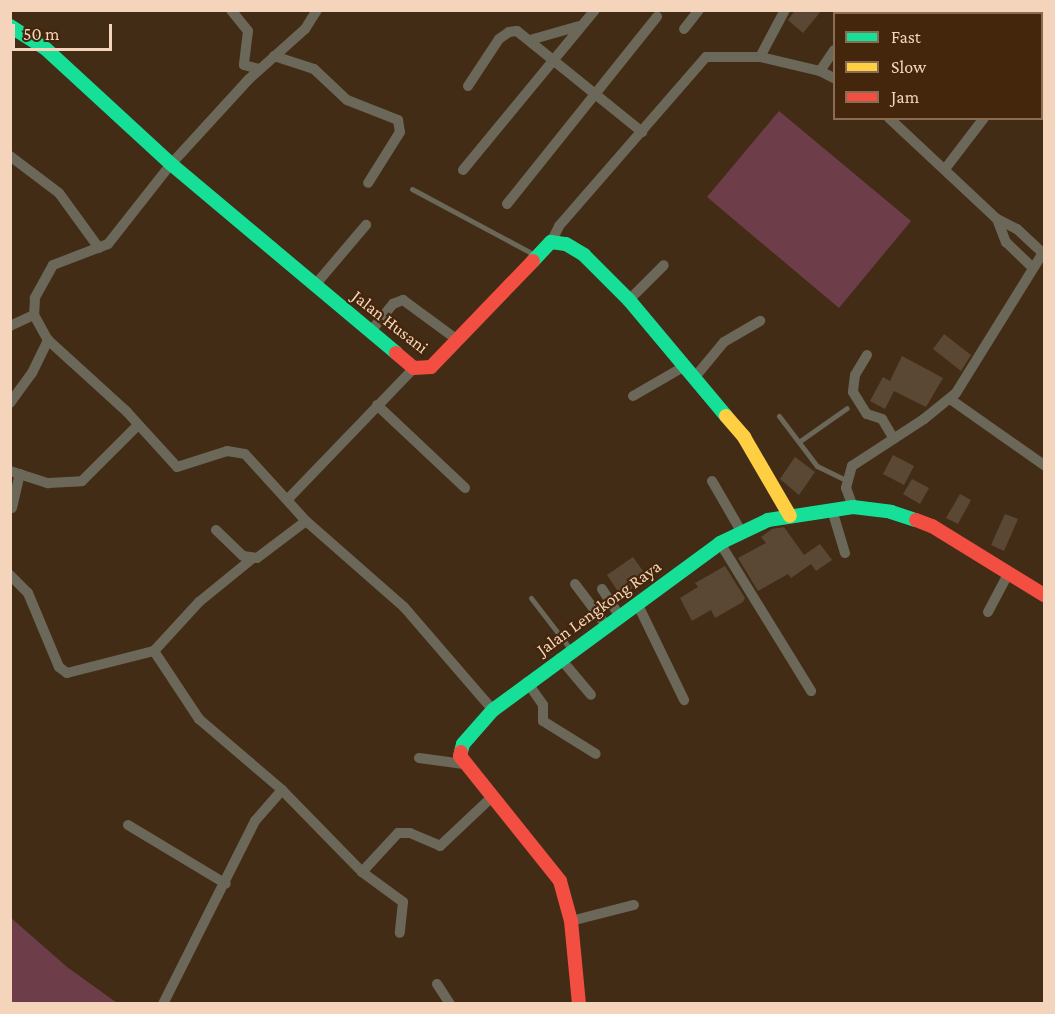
<!DOCTYPE html>
<style>
body{margin:0}
#map{position:relative;width:1055px;height:1014px;overflow:hidden;background:#422c15;font-family:"Crimson Pro",serif}
div>[style]{position:absolute}
[style*='--x']{left:calc(var(--x)*1px);top:calc(var(--y)*1px);width:calc(var(--w)*1px);rotate:calc(var(--a)*1deg)}
.green>*{inset:0;background:#6d3e49}
.building>*{inset:0;background:#5b4834}
.lane>*{height:5px;margin:-2.5px;padding:0 2.5px;transform-origin:2.5px;border-radius:2.5px;background:#6b6859}
.street>*{height:10px;margin:-5px;padding:0 5px;transform-origin:5px;border-radius:5px;background:#6b6859}
.fast>*{height:14px;margin:-7px;padding:0 7px;transform-origin:7px;border-radius:7px;background:#16e098}
.slow>*{height:14px;margin:-7px;padding:0 7px;transform-origin:7px;border-radius:7px;background:#ffcf43}
.jam>*{height:14px;margin:-7px;padding:0 7px;transform-origin:7px;border-radius:7px;background:#f24e42}
span{translate:-50% -50%;white-space:nowrap;text-align:center;line-height:1.15;-webkit-text-stroke:4.5px #43260b;paint-order:stroke}
.street-label{font-size:18px;color:#f4d5bc}
.frame{position:absolute;inset:0;border:12px solid #f4d5bc;pointer-events:none}
.legend{position:absolute;left:833px;top:12px;width:210px;height:108px;box-sizing:border-box;background:#43260b;border:2px solid #8a6c52;margin:0;padding:8px 10px;list-style:none;font-size:18px;color:#f4d5bc}
.legend li{display:flex;align-items:center;gap:12px;height:30px}
.legend b{width:30px;border:2px solid #8a6c52}
.scale{position:absolute;left:12px;top:24px;width:100px;height:27px;box-sizing:border-box;border:3px solid #f4d5bc;border-top:0;padding-left:8px;font-size:18px;line-height:21px;white-space:nowrap;color:#f4d5bc;-webkit-text-stroke:4px #43260b;paint-order:stroke}
</style>
<div id="map">
<div class="green">
<div style="clip-path:polygon(779px 111px,911px 221px,839px 308px,707px 197px)"></div>
<div style="clip-path:polygon(10px 917px,67px 967px,117px 1003px,11px 1003px)"></div>
</div>
<div class="building">
<div style="clip-path:polygon(795px 10px,822px 10px,803px 33px,788px 20px)"></div>
<div style="clip-path:polygon(944px 334px,971px 355px,961px 371px,933px 349px)"></div>
<div style="clip-path:polygon(902px 356px,943px 378px,926px 407px,894px 391px,885px 409px,870px 401px,883px 377px,890px 381px)"></div>
<div style="clip-path:polygon(893px 455px,914px 466px,904px 485px,883px 474px)"></div>
<div style="clip-path:polygon(795px 457px,815px 472px,799px 495px,780px 479px)"></div>
<div style="clip-path:polygon(912px 479px,929px 488px,920px 504px,903px 494px)"></div>
<div style="clip-path:polygon(960px 494px,971px 500px,958px 524px,946px 518px)"></div>
<div style="clip-path:polygon(1005px 514px,1018px 519px,1004px 551px,991px 545px)"></div>
<div style="clip-path:polygon(784px 527px,804px 555px,820px 544px,832px 560px,816px 571px,811px 564px,791px 578px,788px 574px,758px 591px,738px 558px,766px 543px,761px 537px,772px 529px)"></div>
<div style="clip-path:polygon(633px 557px,648px 578px,621px 596px,607px 575px)"></div>
<div style="clip-path:polygon(725px 566px,745px 598px,743px 602px,715px 618px,711px 610px,692px 621px,680px 598px,698px 587px,695px 583px)"></div>
</div>
<div class="lane">
<div style="--x:412;--y:189;--w:140;--a:28.2"></div>
<div style="--x:779;--y:416;--w:63;--a:52.8"></div>
<div style="--x:817;--y:466;--w:32;--a:26"></div>
<div style="--x:800;--y:441;--w:57;--a:-35.1"></div>
<div style="--x:531;--y:598;--w:66;--a:52.4"></div>
</div>
<div class="street">
<div style="--x:231;--y:10;--w:27;--a:51"></div>
<div style="--x:248;--y:31;--w:34;--a:97"></div>
<div style="--x:244;--y:65;--w:16;--a:15"></div>
<div style="--x:317;--y:10;--w:22;--a:122"></div>
<div style="--x:305;--y:29;--w:75;--a:138.2"></div>
<div style="--x:249;--y:79;--w:115;--a:132.5"></div>
<div style="--x:171;--y:164;--w:102;--a:128.2"></div>
<div style="--x:108;--y:244;--w:59;--a:159.1"></div>
<div style="--x:53;--y:265;--w:38;--a:119"></div>
<div style="--x:35;--y:298;--w:17;--a:93"></div>
<div style="--x:34;--y:315;--w:29;--a:61"></div>
<div style="--x:48;--y:340;--w:107;--a:42.3"></div>
<div style="--x:127;--y:412;--w:74;--a:47.7"></div>
<div style="--x:177;--y:467;--w:52;--a:-17.7"></div>
<div style="--x:227;--y:451;--w:18;--a:9"></div>
<div style="--x:245;--y:454;--w:91;--a:47.7"></div>
<div style="--x:306;--y:521;--w:130;--a:41.3"></div>
<div style="--x:404;--y:607;--w:136;--a:49.2"></div>
<div style="--x:1024;--y:10;--w:6;--a:45"></div>
<div style="--x:866;--y:14;--w:4;--a:-63"></div>
<div style="--x:959;--y:14;--w:5;--a:-53"></div>
<div style="--x:1042;--y:26;--w:3;--a:45"></div>
<div style="--x:684;--y:29;--w:24;--a:-52"></div>
<div style="--x:530;--y:40;--w:51;--a:-15.9"></div>
<div style="--x:1042;--y:47;--w:4;--a:-63"></div>
<div style="--x:274;--y:56;--w:42;--a:18"></div>
<div style="--x:314;--y:69;--w:45;--a:43.2"></div>
<div style="--x:347;--y:100;--w:55;--a:21.4"></div>
<div style="--x:398;--y:120;--w:12;--a:81"></div>
<div style="--x:400;--y:132;--w:60;--a:122.1"></div>
<div style="--x:760;--y:57;--w:62;--a:13.1"></div>
<div style="--x:820;--y:71;--w:25;--a:-56"></div>
<div style="--x:820;--y:71;--w:16;--a:27"></div>
<div style="--x:468;--y:86;--w:56;--a:-56.6"></div>
<div style="--x:499;--y:39;--w:12;--a:-35"></div>
<div style="--x:509;--y:32;--w:8;--a:-7"></div>
<div style="--x:517;--y:31;--w:161;--a:38.9"></div>
<div style="--x:889;--y:118;--w:148;--a:43.1"></div>
<div style="--x:997;--y:219;--w:22;--a:27"></div>
<div style="--x:1017;--y:229;--w:35;--a:43"></div>
<div style="--x:10;--y:156;--w:61;--a:37.1"></div>
<div style="--x:59;--y:193;--w:68;--a:54"></div>
<div style="--x:945;--y:169;--w:64;--a:-52.6"></div>
<div style="--x:463;--y:170;--w:207;--a:-50.5"></div>
<div style="--x:507;--y:204;--w:240;--a:-51.3"></div>
<div style="--x:997;--y:219;--w:25;--a:69"></div>
<div style="--x:1006;--y:242;--w:37;--a:44"></div>
<div style="--x:551;--y:242;--w:18;--a:-63"></div>
<div style="--x:559;--y:226;--w:224;--a:-49"></div>
<div style="--x:706;--y:57;--w:54;--a:0"></div>
<div style="--x:760;--y:57;--w:53;--a:-62"></div>
<div style="--x:315;--y:285;--w:79;--a:-49.6"></div>
<div style="--x:629;--y:300;--w:49;--a:-45"></div>
<div style="--x:10;--y:326;--w:26;--a:-25"></div>
<div style="--x:371;--y:331;--w:35;--a:-51"></div>
<div style="--x:393;--y:304;--w:11;--a:-22"></div>
<div style="--x:403;--y:300;--w:66;--a:36.3"></div>
<div style="--x:867;--y:355;--w:23;--a:121"></div>
<div style="--x:855;--y:375;--w:17;--a:97"></div>
<div style="--x:853;--y:392;--w:26;--a:58"></div>
<div style="--x:867;--y:414;--w:16;--a:18"></div>
<div style="--x:882;--y:419;--w:23;--a:59"></div>
<div style="--x:695;--y:377;--w:45;--a:-50.4"></div>
<div style="--x:724;--y:342;--w:42;--a:-30.3"></div>
<div style="--x:633;--y:396;--w:60;--a:-30"></div>
<div style="--x:950;--y:399;--w:115;--a:35.1"></div>
<div style="--x:10;--y:403;--w:37;--a:-54"></div>
<div style="--x:32;--y:373;--w:37;--a:-64"></div>
<div style="--x:377;--y:405;--w:121;--a:43.3"></div>
<div style="--x:10;--y:471;--w:40;--a:18"></div>
<div style="--x:48;--y:483;--w:34;--a:-3"></div>
<div style="--x:82;--y:481;--w:79;--a:-45"></div>
<div style="--x:712;--y:481;--w:58;--a:59.9"></div>
<div style="--x:288;--y:499;--w:182;--a:-46.1"></div>
<div style="--x:853;--y:507;--w:20;--a:-110"></div>
<div style="--x:846;--y:488;--w:23;--a:-75"></div>
<div style="--x:852;--y:466;--w:86;--a:-33.1"></div>
<div style="--x:924;--y:419;--w:41;--a:-39.1"></div>
<div style="--x:956;--y:393;--w:167;--a:-58.2"></div>
<div style="--x:12;--y:508;--w:35;--a:-77"></div>
<div style="--x:832;--y:510;--w:45;--a:73.2"></div>
<div style="--x:216;--y:530;--w:37;--a:44"></div>
<div style="--x:243;--y:556;--w:14;--a:8"></div>
<div style="--x:257;--y:558;--w:61;--a:-37.1"></div>
<div style="--x:720;--y:543;--w:174;--a:58.4"></div>
<div style="--x:10;--y:575;--w:25;--a:45"></div>
<div style="--x:28;--y:593;--w:80;--a:67.3"></div>
<div style="--x:59;--y:667;--w:10;--a:37"></div>
<div style="--x:67;--y:673;--w:90;--a:-14.2"></div>
<div style="--x:154;--y:651;--w:67;--a:-47.4"></div>
<div style="--x:199;--y:602;--w:70;--a:-39.2"></div>
<div style="--x:575;--y:584;--w:51;--a:52.9"></div>
<div style="--x:602;--y:589;--w:31;--a:57"></div>
<div style="--x:637;--y:603;--w:108;--a:64.1"></div>
<div style="--x:988;--y:612;--w:43;--a:-62.2"></div>
<div style="--x:154;--y:651;--w:82;--a:56.5"></div>
<div style="--x:199;--y:719;--w:109;--a:40.5"></div>
<div style="--x:282;--y:790;--w:115;--a:45.7"></div>
<div style="--x:362;--y:872;--w:51;--a:36.2"></div>
<div style="--x:403;--y:902;--w:31;--a:96"></div>
<div style="--x:560;--y:658;--w:48;--a:50"></div>
<div style="--x:527;--y:682;--w:28;--a:55"></div>
<div style="--x:543;--y:705;--w:16;--a:90"></div>
<div style="--x:543;--y:721;--w:62;--a:31.9"></div>
<div style="--x:419;--y:758;--w:45;--a:7.6"></div>
<div style="--x:128;--y:825;--w:114;--a:31"></div>
<div style="--x:362;--y:872;--w:53;--a:-47.3"></div>
<div style="--x:398;--y:833;--w:12;--a:0"></div>
<div style="--x:410;--y:833;--w:33;--a:23"></div>
<div style="--x:440;--y:846;--w:73;--a:-43.3"></div>
<div style="--x:571;--y:921;--w:65;--a:-14.3"></div>
<div style="--x:437;--y:984;--w:24;--a:57"></div>
<div style="--x:163;--y:1004;--w:205;--a:-63.3"></div>
<div style="--x:255;--y:821;--w:41;--a:-48.9"></div>
</div>
<div class="fast">
<div style="--x:10;--y:26;--w:43;--a:32.6"></div>
<div style="--x:46;--y:49;--w:170;--a:42.6"></div>
<div style="--x:171;--y:164;--w:294;--a:40"></div>
<div style="--x:533;--y:261;--w:26;--a:-47"></div>
<div style="--x:551;--y:242;--w:15;--a:8"></div>
<div style="--x:566;--y:244;--w:21;--a:31"></div>
<div style="--x:584;--y:255;--w:64;--a:45"></div>
<div style="--x:629;--y:300;--w:151;--a:50.1"></div>
<div style="--x:461;--y:752;--w:8;--a:-76"></div>
<div style="--x:463;--y:744;--w:45;--a:-48.6"></div>
<div style="--x:493;--y:710;--w:282;--a:-36.3"></div>
<div style="--x:720;--y:543;--w:53;--a:-25.6"></div>
<div style="--x:768;--y:520;--w:86;--a:-8.7"></div>
<div style="--x:853;--y:507;--w:38;--a:7"></div>
<div style="--x:891;--y:512;--w:26;--a:18"></div>
</div>
<div class="slow">
<div style="--x:726;--y:416;--w:28;--a:49"></div>
<div style="--x:744;--y:437;--w:91;--a:59.8"></div>
</div>
<div class="jam">
<div style="--x:396;--y:353;--w:23;--a:40"></div>
<div style="--x:414;--y:368;--w:17;--a:-3"></div>
<div style="--x:431;--y:367;--w:147;--a:-46.1"></div>
<div style="--x:916;--y:520;--w:17;--a:21"></div>
<div style="--x:932;--y:526;--w:132;--a:31.6"></div>
<div style="--x:461;--y:752;--w:4;--a:104"></div>
<div style="--x:460;--y:756;--w:160;--a:51.3"></div>
<div style="--x:560;--y:881;--w:41;--a:74.6"></div>
<div style="--x:571;--y:921;--w:83;--a:84.5"></div>
</div>
<div class="street-label">
<span style="left:390px;top:322px;rotate:38deg">Jalan Husani</span>
<span style="left:599px;top:608px;rotate:-36deg">Jalan Lengkong Raya</span>
</div>
<div class="frame"></div>
<ul class="legend">
<li><b style="height:8px;background:#16e098"></b>Fast</li>
<li><b style="height:8px;background:#ffcf43"></b>Slow</li>
<li><b style="height:8px;background:#f24e42"></b>Jam</li>
</ul>
<div class="scale">50 m</div>
</div>
